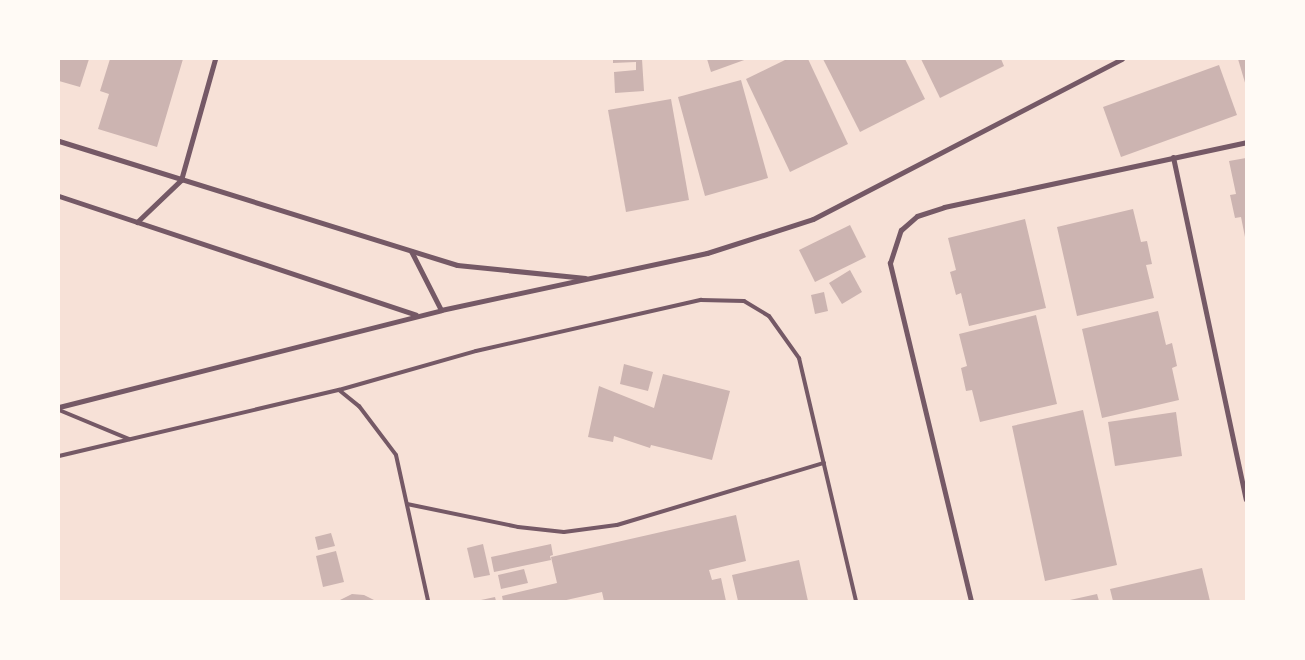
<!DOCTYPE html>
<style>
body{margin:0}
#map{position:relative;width:1305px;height:660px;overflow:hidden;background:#f7e1d7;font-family:Rubik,sans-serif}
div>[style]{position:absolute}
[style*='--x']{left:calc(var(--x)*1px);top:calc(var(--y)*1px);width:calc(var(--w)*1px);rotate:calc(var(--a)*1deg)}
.building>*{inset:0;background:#ccb4b1}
.service>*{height:4px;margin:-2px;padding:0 2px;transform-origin:2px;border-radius:2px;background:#755966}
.minor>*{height:5px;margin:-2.5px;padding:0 2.5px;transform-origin:2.5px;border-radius:2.5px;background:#755966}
span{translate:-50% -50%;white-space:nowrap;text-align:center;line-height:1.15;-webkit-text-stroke:4px #fffaf5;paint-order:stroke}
.frame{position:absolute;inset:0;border:60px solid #fffaf5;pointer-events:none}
</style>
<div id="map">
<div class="building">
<div style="clip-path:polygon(59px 59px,89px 59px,80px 87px,59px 81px)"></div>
<div style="clip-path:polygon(110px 59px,183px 59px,157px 147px,98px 129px,109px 94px,100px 91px)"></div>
<div style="clip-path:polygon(613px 59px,642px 59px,644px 91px,615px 93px,614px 72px,636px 70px,636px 62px,613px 63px)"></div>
<div style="clip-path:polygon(707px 59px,747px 59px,711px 72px)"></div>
<div style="clip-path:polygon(787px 59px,808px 59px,848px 144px,790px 172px,746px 79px)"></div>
<div style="clip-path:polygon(823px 59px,905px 59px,925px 99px,860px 132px)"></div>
<div style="clip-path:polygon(921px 59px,1001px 59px,1004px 66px,940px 98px)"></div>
<div style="clip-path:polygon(1238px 59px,1246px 59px,1246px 86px)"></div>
<div style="clip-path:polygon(1219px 65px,1237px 115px,1121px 157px,1103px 107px)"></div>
<div style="clip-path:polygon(741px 80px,768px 178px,705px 196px,678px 97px)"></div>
<div style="clip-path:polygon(671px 99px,689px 200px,626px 212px,608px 110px)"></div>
<div style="clip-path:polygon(1246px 158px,1246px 237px,1245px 237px,1241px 217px,1235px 218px,1230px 195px,1236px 194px,1229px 161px)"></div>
<div style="clip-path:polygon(1133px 209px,1141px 242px,1147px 241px,1152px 264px,1146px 265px,1154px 298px,1077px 316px,1057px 227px)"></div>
<div style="clip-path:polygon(1025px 219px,1046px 308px,969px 326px,961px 293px,956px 295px,950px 272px,956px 270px,948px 238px)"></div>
<div style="clip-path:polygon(850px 225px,866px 257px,815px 282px,799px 250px)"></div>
<div style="clip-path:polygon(850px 270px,862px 292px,842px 304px,829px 283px)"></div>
<div style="clip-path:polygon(824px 292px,828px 311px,815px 314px,811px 295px)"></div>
<div style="clip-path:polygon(1158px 311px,1166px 345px,1172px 343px,1177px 366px,1172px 368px,1179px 400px,1102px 418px,1082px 329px)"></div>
<div style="clip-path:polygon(1036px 315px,1057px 404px,980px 422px,972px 390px,966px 391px,961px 368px,967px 366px,959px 334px)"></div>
<div style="clip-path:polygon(624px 364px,653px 372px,648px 391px,620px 384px)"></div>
<div style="clip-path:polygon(663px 374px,730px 391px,712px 460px,651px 445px,650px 448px,614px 436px,613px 442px,588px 437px,599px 386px,654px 408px)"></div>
<div style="clip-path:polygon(1083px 410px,1117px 565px,1045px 581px,1012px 426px)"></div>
<div style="clip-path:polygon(1176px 412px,1182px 456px,1115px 466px,1108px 422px)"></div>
<div style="clip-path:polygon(736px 515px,746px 561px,709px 570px,712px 580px,721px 578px,726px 601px,604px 601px,602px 592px,562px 601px,503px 601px,502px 596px,557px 583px,551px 557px)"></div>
<div style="clip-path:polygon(331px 533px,335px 546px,318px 550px,315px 537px)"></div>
<div style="clip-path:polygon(483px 544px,490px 575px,474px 578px,467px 548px)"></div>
<div style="clip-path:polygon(551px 544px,553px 555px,550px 556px,551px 560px,494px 572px,491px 557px)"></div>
<div style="clip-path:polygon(336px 551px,344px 582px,323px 587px,316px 556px)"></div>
<div style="clip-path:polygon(799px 560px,808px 601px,738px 601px,732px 575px)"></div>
<div style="clip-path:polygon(1202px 568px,1210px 601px,1113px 601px,1110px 589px)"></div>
<div style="clip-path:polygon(524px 569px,528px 583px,501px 589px,498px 575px)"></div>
<div style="clip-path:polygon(352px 594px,364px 595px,376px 601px,338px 601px)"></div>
<div style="clip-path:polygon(1097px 594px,1099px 601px,1070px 601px,1070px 600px)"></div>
<div style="clip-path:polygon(495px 597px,496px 601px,481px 601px,481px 600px)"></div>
</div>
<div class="service">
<div style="--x:339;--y:390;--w:142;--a:-15.9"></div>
<div style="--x:476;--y:351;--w:231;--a:-12.8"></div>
<div style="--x:701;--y:300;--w:43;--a:1.3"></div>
<div style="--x:744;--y:301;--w:29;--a:31"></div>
<div style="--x:769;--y:316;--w:52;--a:54.5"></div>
<div style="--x:799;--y:358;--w:250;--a:76.8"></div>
<div style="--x:59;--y:410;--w:76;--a:22.5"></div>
<div style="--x:59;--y:456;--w:288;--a:-13.3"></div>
<div style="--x:339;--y:390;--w:26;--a:39"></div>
<div style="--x:359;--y:406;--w:61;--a:52.9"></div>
<div style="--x:396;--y:455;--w:149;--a:77.6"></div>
<div style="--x:407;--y:504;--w:113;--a:11.7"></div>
<div style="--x:518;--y:527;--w:46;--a:6.2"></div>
<div style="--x:564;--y:532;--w:53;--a:-7.5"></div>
<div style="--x:617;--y:525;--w:216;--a:-16.7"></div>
</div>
<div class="minor">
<div style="--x:59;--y:141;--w:417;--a:17.3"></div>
<div style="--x:457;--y:265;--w:129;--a:5.8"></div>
<div style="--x:1173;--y:157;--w:350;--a:78"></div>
<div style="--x:59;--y:196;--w:376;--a:18.4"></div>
<div style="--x:137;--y:222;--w:61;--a:-43.7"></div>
<div style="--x:181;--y:180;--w:126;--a:-74.3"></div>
<div style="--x:411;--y:251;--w:66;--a:63"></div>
<div style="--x:59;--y:407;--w:394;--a:-14.2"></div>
<div style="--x:441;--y:310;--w:272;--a:-12.1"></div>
<div style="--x:707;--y:253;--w:111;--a:-17.8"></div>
<div style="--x:813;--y:219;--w:348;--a:-27.4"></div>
<div style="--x:971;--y:601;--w:348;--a:-103.5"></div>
<div style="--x:890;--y:263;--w:35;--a:-72"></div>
<div style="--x:901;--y:230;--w:21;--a:-41"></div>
<div style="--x:917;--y:216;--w:28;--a:-18"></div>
<div style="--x:944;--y:207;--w:309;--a:-12.1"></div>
</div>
<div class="frame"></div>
</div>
